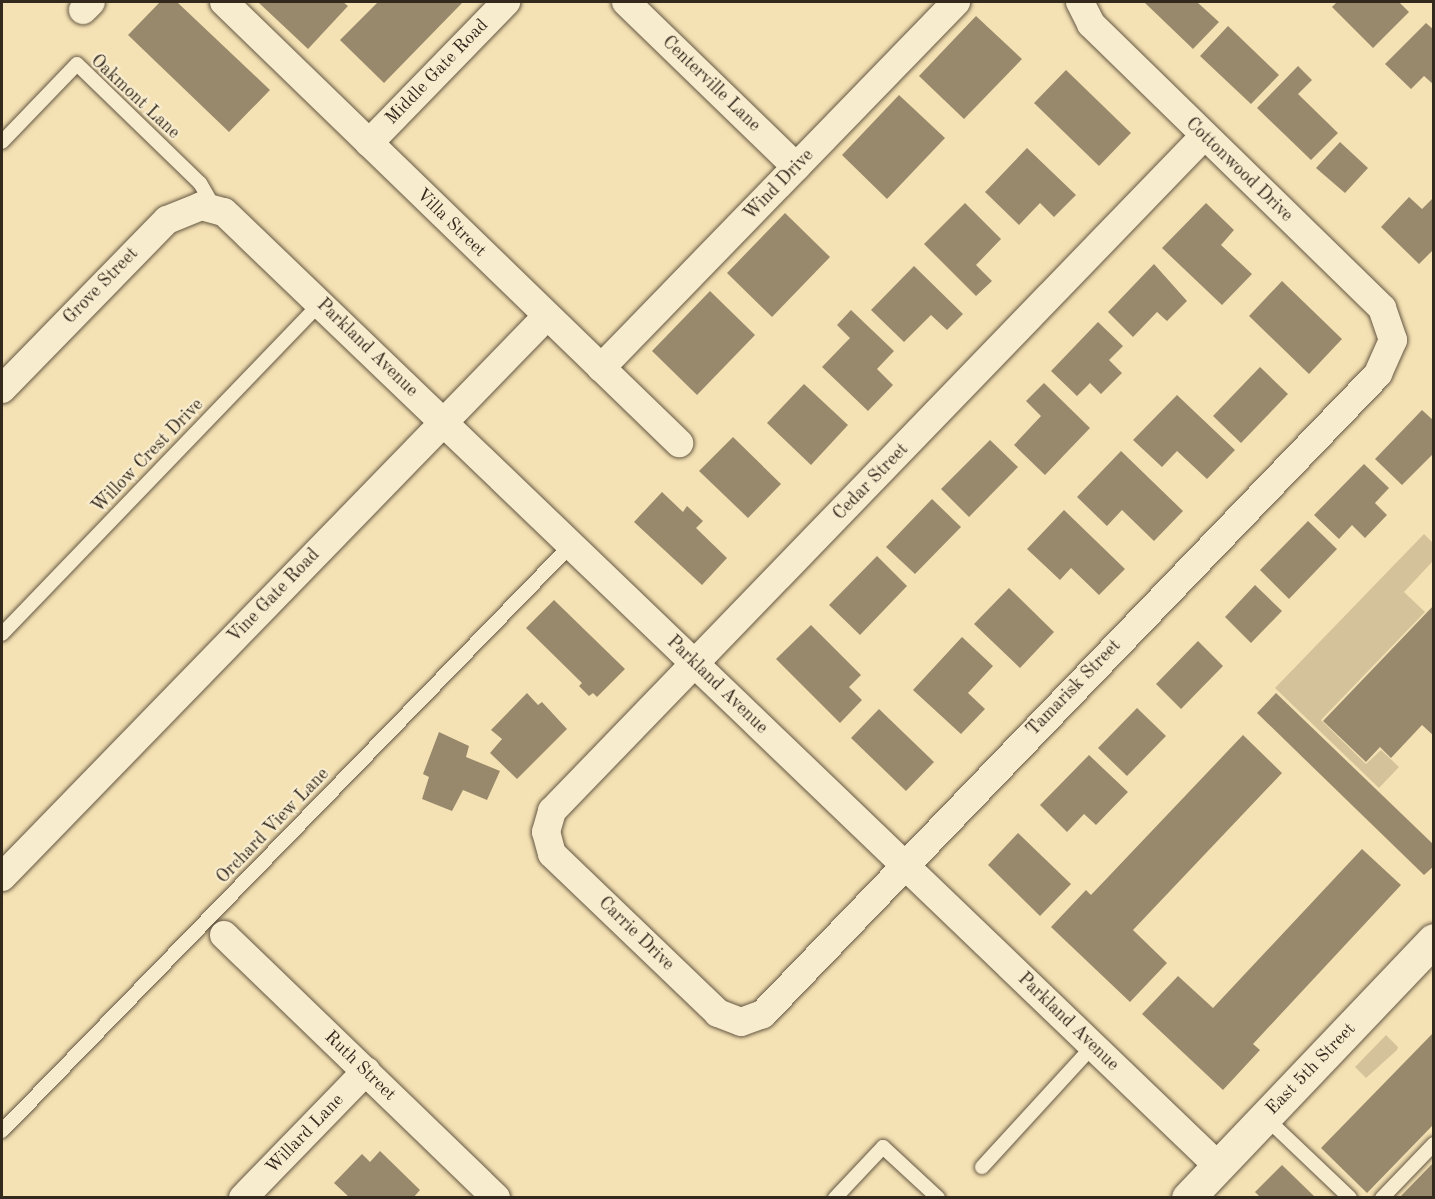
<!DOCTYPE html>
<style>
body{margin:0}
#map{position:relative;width:1435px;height:1199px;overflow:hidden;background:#f5e2b4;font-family:"Old Standard TT",serif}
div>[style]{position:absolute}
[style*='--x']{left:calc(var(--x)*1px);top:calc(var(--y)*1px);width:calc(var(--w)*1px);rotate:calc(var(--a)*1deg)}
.green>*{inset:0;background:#d4c39a}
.building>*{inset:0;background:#98896c}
.roads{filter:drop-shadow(0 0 2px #645743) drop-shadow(0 0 2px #645743)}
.lane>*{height:14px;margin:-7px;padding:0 7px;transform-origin:7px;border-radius:7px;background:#f8ecce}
.street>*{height:28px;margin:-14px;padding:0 14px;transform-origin:14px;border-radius:14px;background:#f8ecce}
.secondary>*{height:33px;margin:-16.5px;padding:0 16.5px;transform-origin:16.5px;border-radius:16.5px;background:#f8ecce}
span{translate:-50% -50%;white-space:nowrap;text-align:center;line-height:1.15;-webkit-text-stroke:4.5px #f8ecce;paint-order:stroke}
.street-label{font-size:18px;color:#33291d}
.frame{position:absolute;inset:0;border:3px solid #33291d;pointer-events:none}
</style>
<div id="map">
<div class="green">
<div style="clip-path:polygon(1424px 534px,1433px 543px,1433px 561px,1404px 592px,1425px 612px,1321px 720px,1366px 764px,1381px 750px,1399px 767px,1379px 788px,1275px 688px)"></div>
<div style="clip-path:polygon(1386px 1035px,1398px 1047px,1397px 1050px,1366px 1078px,1355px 1067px)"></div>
</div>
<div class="building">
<div style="clip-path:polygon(160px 2px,177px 2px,270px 90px,229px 132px,128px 35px)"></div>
<div style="clip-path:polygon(258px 2px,343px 2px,348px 6px,308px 49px)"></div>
<div style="clip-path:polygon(378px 2px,463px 2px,384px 83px,340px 40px)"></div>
<div style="clip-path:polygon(1144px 2px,1197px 2px,1219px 22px,1193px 49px)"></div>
<div style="clip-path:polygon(1337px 2px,1399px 2px,1409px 12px,1373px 48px,1332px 7px)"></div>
<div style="clip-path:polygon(976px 16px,1022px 59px,964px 119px,919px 76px)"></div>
<div style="clip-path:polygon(1426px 23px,1434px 30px,1434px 85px,1424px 76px,1411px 89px,1385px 64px)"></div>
<div style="clip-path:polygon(1228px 26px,1279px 75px,1251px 104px,1200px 56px)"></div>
<div style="clip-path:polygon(1298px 66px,1312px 80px,1298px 94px,1338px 133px,1311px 160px,1257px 108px)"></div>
<div style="clip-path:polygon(1066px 70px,1131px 133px,1099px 166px,1034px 103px)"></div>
<div style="clip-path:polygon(899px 95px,945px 138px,887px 199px,842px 155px)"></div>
<div style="clip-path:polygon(1340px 142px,1368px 168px,1345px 193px,1316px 168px)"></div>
<div style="clip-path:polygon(1027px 148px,1076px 195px,1054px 217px,1040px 203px,1019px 225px,985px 192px)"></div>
<div style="clip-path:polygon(1409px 197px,1422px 209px,1434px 197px,1434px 249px,1419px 264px,1381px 227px)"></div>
<div style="clip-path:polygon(965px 203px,1001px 239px,976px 265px,992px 281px,976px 296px,924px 244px)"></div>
<div style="clip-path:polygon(1206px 203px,1234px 230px,1221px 245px,1252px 274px,1222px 305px,1162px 248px)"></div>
<div style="clip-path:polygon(785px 213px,830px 257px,772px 317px,727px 273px)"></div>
<div style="clip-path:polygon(1154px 264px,1187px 301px,1167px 321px,1157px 312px,1133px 337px,1108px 312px)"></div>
<div style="clip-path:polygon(914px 266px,963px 314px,947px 330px,931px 315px,904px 342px,871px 310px)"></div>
<div style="clip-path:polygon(1282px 281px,1342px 339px,1309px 374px,1249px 316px)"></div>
<div style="clip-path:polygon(710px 291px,755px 335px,697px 395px,652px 351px)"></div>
<div style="clip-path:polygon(851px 310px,894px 351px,877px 369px,893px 385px,868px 411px,822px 367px,850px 338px,837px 325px)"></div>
<div style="clip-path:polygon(1098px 322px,1123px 346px,1109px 360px,1122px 373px,1101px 394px,1090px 383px,1077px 396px,1051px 371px)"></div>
<div style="clip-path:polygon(1260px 367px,1288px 394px,1241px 443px,1213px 416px)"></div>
<div style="clip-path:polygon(1044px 383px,1090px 428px,1045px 475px,1014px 445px,1041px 416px,1026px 401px)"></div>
<div style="clip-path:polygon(804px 384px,848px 425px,811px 465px,767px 423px)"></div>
<div style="clip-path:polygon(1177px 395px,1235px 450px,1207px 479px,1177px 451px,1162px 467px,1133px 440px)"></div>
<div style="clip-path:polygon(1422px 410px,1434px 421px,1434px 453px,1402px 485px,1375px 459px)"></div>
<div style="clip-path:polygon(733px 437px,781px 484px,748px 518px,699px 471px)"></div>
<div style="clip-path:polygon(990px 440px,1018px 467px,969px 517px,941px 489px)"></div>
<div style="clip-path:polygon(1121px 451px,1183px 511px,1154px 541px,1122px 510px,1107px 526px,1077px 497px)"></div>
<div style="clip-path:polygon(1364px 464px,1389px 488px,1375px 503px,1387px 515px,1365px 538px,1352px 525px,1339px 539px,1314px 515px)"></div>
<div style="clip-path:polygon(662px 492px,683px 512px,687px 506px,703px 521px,696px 528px,727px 558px,702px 585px,634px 522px)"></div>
<div style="clip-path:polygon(932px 499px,961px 527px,915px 574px,886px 547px)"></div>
<div style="clip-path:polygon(1064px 510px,1125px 569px,1099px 595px,1071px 568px,1060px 580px,1027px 549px)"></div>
<div style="clip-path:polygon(1308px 521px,1337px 549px,1289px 599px,1260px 570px)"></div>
<div style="clip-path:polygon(877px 556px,907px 586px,860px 635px,829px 605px)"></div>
<div style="clip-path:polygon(1255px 585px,1282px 611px,1251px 643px,1225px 617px)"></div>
<div style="clip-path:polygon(1009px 588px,1054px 632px,1020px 668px,974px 624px)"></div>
<div style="clip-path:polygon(554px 600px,625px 669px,597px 697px,593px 693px,589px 696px,579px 686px,582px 683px,526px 628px)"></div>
<div style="clip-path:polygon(1434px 605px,1434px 736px,1422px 725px,1391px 758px,1380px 747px,1366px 762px,1323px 721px)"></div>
<div style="clip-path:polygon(811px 625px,861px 675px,849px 687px,862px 700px,840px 723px,776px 659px)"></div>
<div style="clip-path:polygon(962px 637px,993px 666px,968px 693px,985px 709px,961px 734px,913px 690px)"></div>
<div style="clip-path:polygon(1198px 641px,1223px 666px,1181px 709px,1156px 684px)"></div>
<div style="clip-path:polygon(527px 693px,538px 705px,542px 702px,567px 729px,517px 779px,490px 753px,502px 739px,491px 730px)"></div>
<div style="clip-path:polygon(1276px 693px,1434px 845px,1434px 866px,1424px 875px,1257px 713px)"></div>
<div style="clip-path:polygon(1137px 708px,1166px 736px,1127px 776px,1098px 748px)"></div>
<div style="clip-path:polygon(879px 709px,934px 762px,906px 791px,851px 738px)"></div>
<div style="clip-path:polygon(439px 732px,469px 746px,466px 757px,500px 771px,487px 800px,463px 790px,452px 811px,422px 799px,429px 777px,423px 774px)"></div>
<div style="clip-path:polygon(1243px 735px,1282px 773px,1133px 930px,1167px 963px,1130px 1002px,1051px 927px,1086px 890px,1091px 895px)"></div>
<div style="clip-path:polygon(1089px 755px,1128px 792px,1096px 825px,1084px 814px,1067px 832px,1040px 805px)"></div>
<div style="clip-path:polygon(1018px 833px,1071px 884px,1040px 916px,988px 865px)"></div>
<div style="clip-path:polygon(1362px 849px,1401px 885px,1253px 1044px,1260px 1050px,1223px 1090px,1142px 1014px,1178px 976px,1213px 1008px)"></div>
<div style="clip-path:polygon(1434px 1032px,1434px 1124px,1367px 1193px,1321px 1148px)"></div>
<div style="clip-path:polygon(380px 1151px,420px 1190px,413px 1198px,350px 1198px,334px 1183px,362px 1154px,370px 1162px)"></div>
<div style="clip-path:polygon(1434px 1162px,1434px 1198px,1399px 1198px)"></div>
<div style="clip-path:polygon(1282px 1165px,1316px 1198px,1261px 1198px,1255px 1192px)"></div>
</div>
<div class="roads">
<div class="lane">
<div style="--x:2;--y:142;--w:108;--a:-46.1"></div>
<div style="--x:77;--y:64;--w:171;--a:44.1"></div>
<div style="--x:200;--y:183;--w:28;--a:60"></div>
<div style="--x:2;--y:634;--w:459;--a:-46.1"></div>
<div style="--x:1265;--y:1117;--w:117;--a:43.6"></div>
<div style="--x:2;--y:1131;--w:817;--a:-45.84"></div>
<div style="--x:982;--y:1167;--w:164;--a:-47.5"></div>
<div style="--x:835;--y:1198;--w:70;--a:-46.7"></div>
<div style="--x:883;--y:1147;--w:75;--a:42.8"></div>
<div style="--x:1382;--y:1198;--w:75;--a:-46.1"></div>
</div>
<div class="street">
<div style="--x:224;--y:2;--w:634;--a:44.1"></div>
<div style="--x:626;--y:2;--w:237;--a:44.1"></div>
<div style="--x:1080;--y:2;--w:25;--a:63"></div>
<div style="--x:1091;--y:24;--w:407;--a:44.3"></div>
<div style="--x:1382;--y:308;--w:34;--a:71"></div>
<div style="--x:1393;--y:340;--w:37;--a:114"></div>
<div style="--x:1378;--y:374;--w:888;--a:133.86"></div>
<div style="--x:763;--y:1014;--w:23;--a:160"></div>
<div style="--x:741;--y:1022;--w:25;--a:-159"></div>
<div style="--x:718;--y:1013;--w:230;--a:-136.2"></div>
<div style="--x:552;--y:854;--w:23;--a:-105"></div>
<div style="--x:546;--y:832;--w:22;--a:-74"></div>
<div style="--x:552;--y:811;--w:938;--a:-45.99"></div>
<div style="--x:83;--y:10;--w:11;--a:-45"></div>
<div style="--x:369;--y:143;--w:197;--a:-45.8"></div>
<div style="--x:601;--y:368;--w:510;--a:-45.87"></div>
<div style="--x:2;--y:389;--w:236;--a:-45.7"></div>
<div style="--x:167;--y:220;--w:37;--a:-22"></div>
<div style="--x:201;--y:206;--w:24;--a:15"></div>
<div style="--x:224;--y:212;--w:1378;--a:43.82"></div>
<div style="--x:2;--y:877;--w:782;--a:-45.83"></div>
<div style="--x:224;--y:935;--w:378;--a:44"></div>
<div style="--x:243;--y:1198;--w:177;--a:-45.9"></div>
</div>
<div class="secondary">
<div style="--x:1188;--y:1198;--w:356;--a:-46.4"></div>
</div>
</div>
<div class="street-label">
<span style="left:437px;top:72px;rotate:-46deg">Middle Gate Road</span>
<span style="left:711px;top:84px;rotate:44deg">Centerville Lane</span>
<span style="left:135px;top:97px;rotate:43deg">Oakmont Lane</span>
<span style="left:1239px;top:170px;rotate:44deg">Cottonwood Drive</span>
<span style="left:779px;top:185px;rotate:-46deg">Wind Drive</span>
<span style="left:451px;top:223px;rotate:44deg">Villa Street</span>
<span style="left:101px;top:286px;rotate:-46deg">Grove Street</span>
<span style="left:367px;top:348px;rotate:44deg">Parkland Avenue</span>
<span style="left:148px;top:456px;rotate:-46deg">Willow Crest Drive</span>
<span style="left:871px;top:482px;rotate:-46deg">Cedar Street</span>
<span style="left:274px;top:596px;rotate:-46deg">Vine Gate Road</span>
<span style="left:717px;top:685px;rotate:44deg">Parkland Avenue</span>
<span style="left:1074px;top:688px;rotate:-46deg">Tamarisk Street</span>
<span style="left:273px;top:826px;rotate:-46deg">Orchard View Lane</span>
<span style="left:636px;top:934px;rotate:44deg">Carrie Drive</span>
<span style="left:1068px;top:1022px;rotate:44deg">Parkland Avenue</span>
<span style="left:360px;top:1066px;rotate:44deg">Ruth Street</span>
<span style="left:1311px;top:1069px;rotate:-46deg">East 5th Street</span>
<span style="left:305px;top:1134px;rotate:-46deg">Willard Lane</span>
</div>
<div class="frame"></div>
</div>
